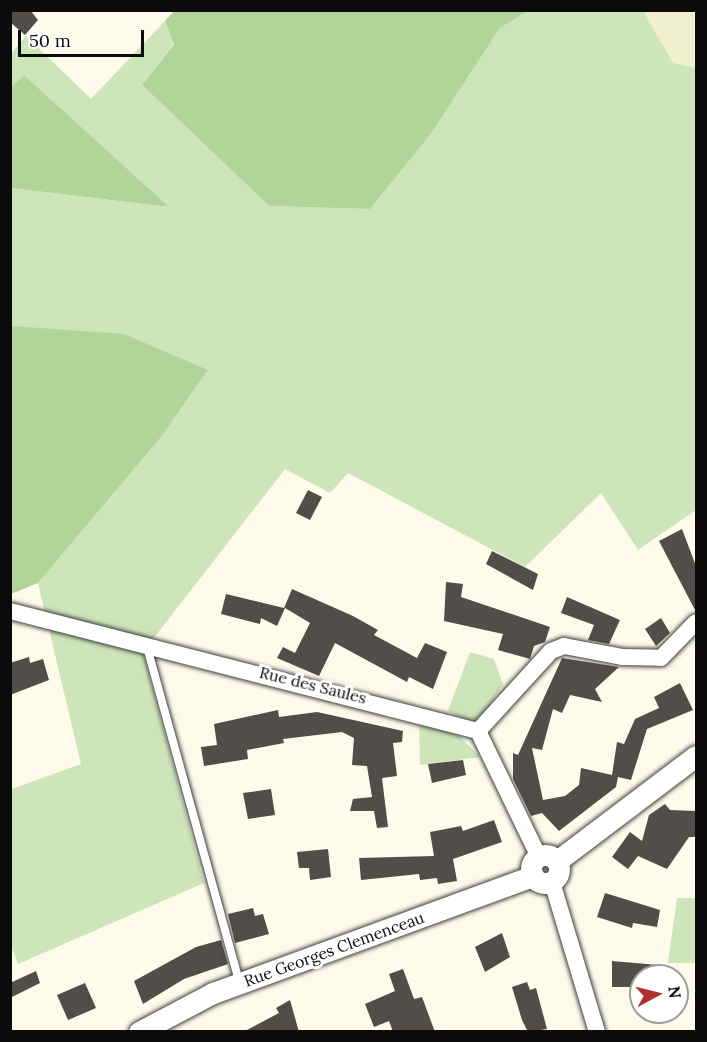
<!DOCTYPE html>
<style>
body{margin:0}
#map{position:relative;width:707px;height:1042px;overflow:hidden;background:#fefbeb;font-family:Lora,serif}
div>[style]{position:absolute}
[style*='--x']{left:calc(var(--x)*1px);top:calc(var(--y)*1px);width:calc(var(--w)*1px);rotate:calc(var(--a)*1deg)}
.farmland>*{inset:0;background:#f1f0ce}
.green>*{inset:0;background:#cde5b8}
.forest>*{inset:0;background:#b0d499}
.building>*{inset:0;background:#534d49}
.roads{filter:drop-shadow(0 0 2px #3e3e3e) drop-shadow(0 0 2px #3e3e3e)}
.service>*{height:8px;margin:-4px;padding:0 4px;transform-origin:4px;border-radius:4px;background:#fff}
.minor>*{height:16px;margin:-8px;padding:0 8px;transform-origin:8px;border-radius:8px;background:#fff}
.tertiary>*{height:21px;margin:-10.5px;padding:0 10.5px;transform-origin:10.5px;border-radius:10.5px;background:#fff}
.tertiary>.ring{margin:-10.5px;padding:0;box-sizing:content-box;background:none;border:21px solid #fff;border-radius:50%}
span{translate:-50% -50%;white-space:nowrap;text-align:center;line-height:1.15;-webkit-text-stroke:6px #fff;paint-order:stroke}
.street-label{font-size:16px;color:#0b0b0b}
.frame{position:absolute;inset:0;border:12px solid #0b0b0b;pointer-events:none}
.north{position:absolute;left:629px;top:964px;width:60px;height:60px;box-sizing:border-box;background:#fff;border:2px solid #9d9d9d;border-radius:50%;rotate:83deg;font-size:16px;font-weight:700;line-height:24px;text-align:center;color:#0b0b0b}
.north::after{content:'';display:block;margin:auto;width:21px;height:27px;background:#b02f2f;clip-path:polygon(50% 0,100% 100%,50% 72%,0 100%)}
.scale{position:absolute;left:18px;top:30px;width:126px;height:27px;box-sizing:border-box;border:3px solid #0b0b0b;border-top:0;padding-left:8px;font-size:18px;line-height:21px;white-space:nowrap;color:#0b0b0b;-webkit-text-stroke:4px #fff;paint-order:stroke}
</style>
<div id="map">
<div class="farmland">
<div style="clip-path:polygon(643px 11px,696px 11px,696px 68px,673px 64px)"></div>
</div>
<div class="green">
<div style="clip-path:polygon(528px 11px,643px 11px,673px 63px,696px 68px,696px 510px,638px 550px,601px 493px,525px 567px,348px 473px,330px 493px,285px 469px,143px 652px,204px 883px,18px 964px,10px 943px,10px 785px,12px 789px,81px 764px,38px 583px,161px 437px,208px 370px,11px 326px,11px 188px,168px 207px,24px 75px,11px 87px,11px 54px,26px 36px,91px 99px,165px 21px,174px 43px,142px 85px,269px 206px,370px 209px,430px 135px,500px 28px)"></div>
<div style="clip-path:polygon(470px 652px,494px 659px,503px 684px,477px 725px,448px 711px)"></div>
<div style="clip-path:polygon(419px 723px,459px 736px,480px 757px,420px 765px)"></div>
<div style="clip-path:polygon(677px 898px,696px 898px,696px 963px,668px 963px)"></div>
</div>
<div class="forest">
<div style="clip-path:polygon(175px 10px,527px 10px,528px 11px,500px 28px,430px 135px,370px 209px,269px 206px,142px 85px,174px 44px,165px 21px)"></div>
<div style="clip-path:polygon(24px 75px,169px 207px,11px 188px,11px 87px)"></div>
<div style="clip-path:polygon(11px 326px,124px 334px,208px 370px,161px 437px,38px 583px,11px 594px)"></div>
</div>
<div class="building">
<div style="clip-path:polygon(10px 10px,30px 10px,38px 20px,25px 35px,10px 22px)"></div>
<div style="clip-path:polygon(308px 490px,322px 497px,310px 520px,296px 513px)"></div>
<div style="clip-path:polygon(682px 529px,696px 566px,696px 612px,659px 541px)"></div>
<div style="clip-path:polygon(492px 551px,538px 574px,533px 590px,486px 564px)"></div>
<div style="clip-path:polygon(446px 582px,463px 584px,461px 597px,550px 627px,545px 642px,534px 646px,530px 659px,498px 650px,503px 634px,444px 621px)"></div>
<div style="clip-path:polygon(292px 589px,353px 616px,378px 630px,374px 635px,417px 658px,425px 643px,447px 652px,433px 689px,409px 677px,407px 682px,335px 643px,319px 676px,277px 658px,283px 647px,295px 653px,310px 623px,285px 608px,277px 626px,261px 618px,260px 624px,221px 614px,226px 594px,284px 608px)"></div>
<div style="clip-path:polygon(567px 597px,620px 620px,609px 644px,588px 640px,594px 625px,561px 613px)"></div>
<div style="clip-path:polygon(661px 618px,670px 633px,656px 646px,645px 629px)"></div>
<div style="clip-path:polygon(29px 657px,30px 663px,43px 659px,49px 680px,10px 695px,10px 663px)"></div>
<div style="clip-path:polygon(562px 658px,619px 667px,595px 689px,602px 702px,570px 695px,562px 713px,553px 709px,542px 750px,532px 748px,543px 800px,565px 796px,579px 785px,581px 768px,612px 775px,617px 742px,624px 744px,635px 719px,659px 708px,654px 697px,680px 683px,693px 710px,647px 729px,631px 780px,618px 777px,616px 787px,559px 831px,542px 813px,531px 816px,513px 779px,513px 753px,518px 755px)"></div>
<div style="clip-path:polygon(278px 710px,279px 717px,317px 712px,403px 731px,402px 742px,393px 743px,397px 776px,382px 778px,388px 827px,377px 828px,374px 811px,350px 811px,353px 799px,372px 797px,367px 766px,352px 765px,354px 738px,342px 732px,283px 739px,284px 743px,247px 750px,248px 759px,204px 766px,201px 747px,217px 745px,214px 724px)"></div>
<div style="clip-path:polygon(463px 760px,466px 775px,432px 783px,428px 764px)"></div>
<div style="clip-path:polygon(271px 789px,275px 815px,248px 819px,243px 793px)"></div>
<div style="clip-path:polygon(665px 804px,670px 810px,696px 811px,696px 837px,689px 837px,667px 869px,638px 856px,628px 869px,612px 857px,630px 832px,642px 841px,649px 815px)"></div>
<div style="clip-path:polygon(494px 820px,502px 842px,453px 859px,457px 881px,438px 884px,437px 878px,420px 880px,419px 874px,361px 880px,359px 858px,434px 856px,430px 832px,461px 826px,463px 831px)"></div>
<div style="clip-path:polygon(328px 849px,331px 877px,310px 880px,309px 868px,299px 868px,297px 852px)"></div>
<div style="clip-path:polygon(605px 893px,660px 910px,657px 927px,633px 923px,632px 928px,597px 917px)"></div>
<div style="clip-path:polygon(253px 908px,255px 916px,263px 914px,269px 934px,235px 943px,228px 914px)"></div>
<div style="clip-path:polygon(502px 933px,510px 957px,485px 972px,475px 947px)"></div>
<div style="clip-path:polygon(221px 940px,228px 964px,184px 979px,143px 1004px,134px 981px,196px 947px)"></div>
<div style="clip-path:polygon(612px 961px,670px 966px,669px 976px,641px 976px,641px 987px,612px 987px)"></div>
<div style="clip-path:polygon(403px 969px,414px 999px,422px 997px,435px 1032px,393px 1032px,389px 1021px,374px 1027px,365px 1004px,395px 991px,389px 974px)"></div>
<div style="clip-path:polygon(36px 971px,40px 983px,10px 998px,10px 983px)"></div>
<div style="clip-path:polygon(527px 982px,530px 990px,536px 988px,547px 1029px,528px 1032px,522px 1020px,512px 987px)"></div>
<div style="clip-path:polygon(85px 983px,96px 1008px,68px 1020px,57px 995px)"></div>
<div style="clip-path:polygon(290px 1000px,299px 1032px,243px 1032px,279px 1013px,276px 1008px)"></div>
</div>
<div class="roads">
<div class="service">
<div style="--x:147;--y:647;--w:346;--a:74.6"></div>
</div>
<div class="minor">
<div style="--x:10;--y:611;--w:483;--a:14.4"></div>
<div style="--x:478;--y:731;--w:140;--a:64.2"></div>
<div style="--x:478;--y:731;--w:108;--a:-47.6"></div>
<div style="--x:551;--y:651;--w:14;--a:-21"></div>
<div style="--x:564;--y:646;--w:59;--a:10.7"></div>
<div style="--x:622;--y:657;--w:39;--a:1"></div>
<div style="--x:661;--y:658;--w:50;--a:-45.8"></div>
<div style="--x:552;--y:882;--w:157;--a:73.3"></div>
</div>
<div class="tertiary">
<div class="ring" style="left:531px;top:855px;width:7px;height:7px"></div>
<div style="--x:557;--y:861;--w:174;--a:-37.1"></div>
<div style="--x:139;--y:1032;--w:84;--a:-27.8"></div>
<div style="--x:213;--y:993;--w:341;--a:-20.1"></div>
</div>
</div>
<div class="street-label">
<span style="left:313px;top:685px;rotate:14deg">Rue des Saules</span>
<span style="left:334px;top:949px;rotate:-20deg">Rue Georges Clemenceau</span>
</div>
<div class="frame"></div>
<div class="north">N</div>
<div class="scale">50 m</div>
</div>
